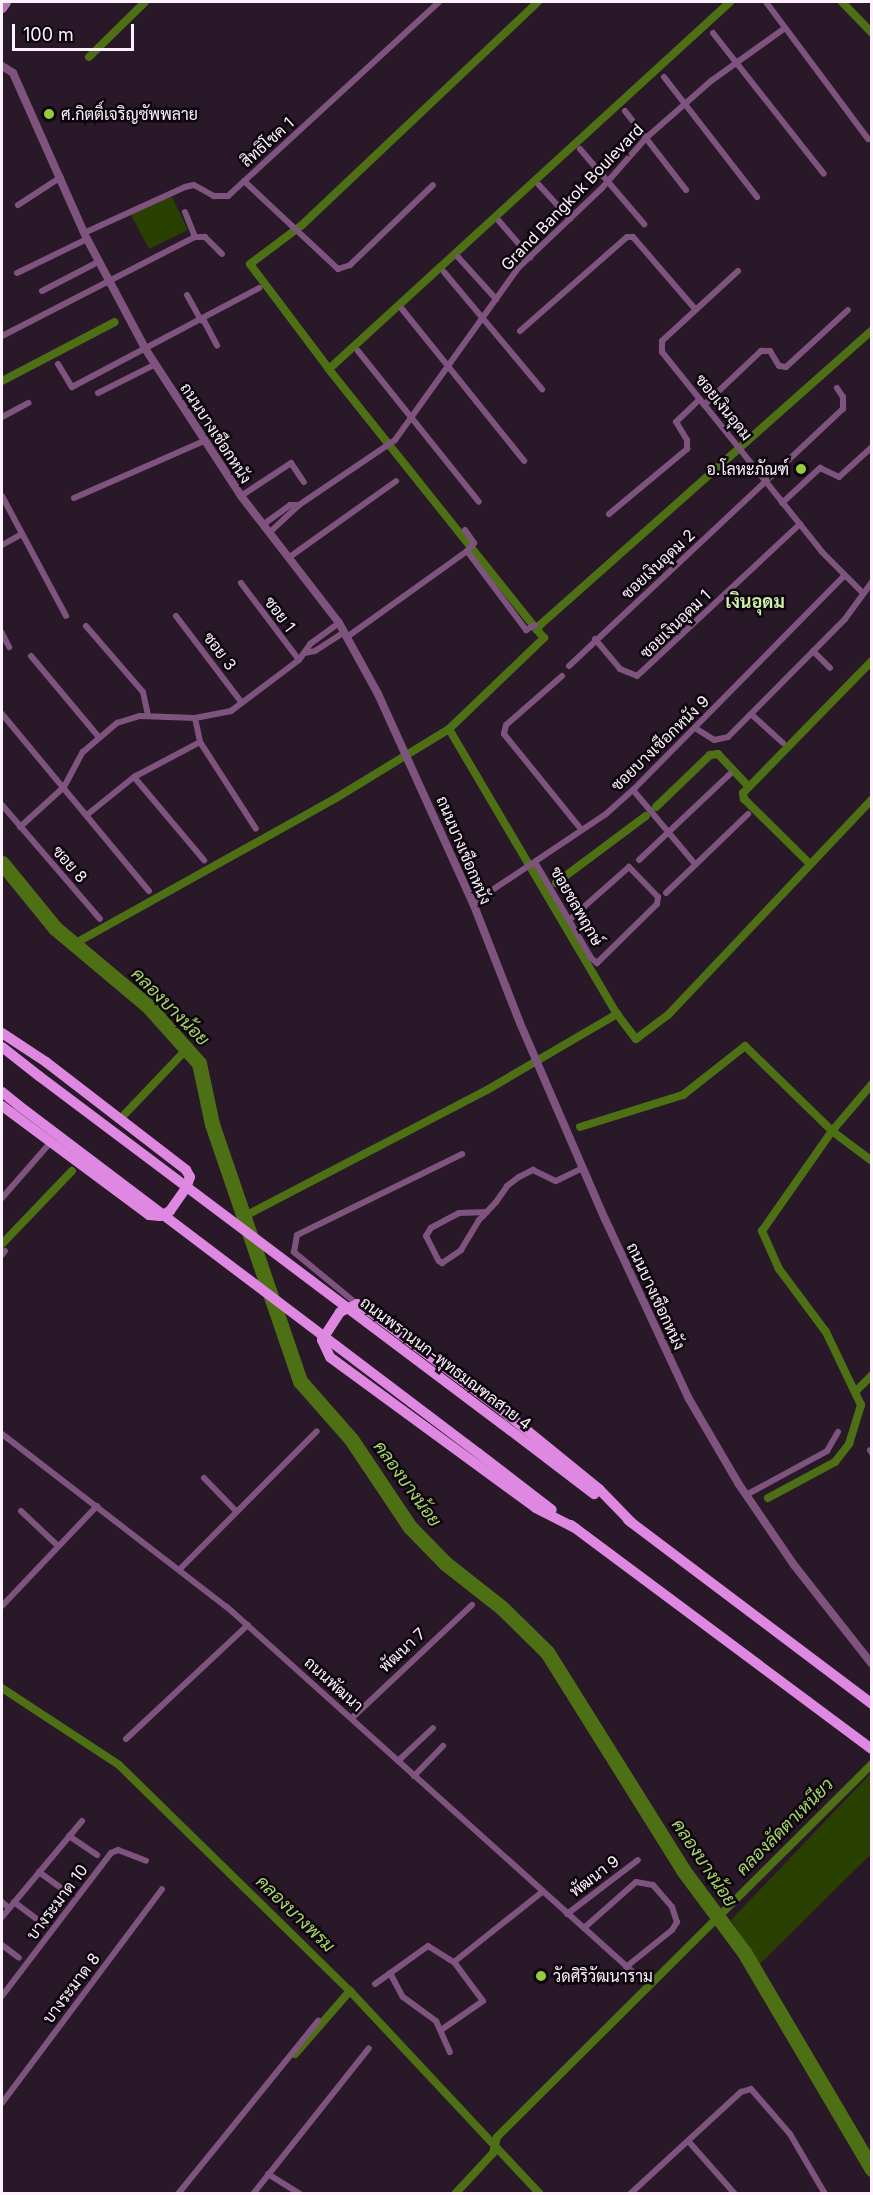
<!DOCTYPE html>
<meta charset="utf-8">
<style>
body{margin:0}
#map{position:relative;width:873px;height:2195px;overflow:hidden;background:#281828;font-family:Inter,Sarabun,sans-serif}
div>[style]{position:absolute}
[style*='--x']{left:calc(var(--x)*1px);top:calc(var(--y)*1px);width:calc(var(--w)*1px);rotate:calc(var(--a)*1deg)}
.green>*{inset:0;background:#294000}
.canal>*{height:8px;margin:-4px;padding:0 4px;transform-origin:4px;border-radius:4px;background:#4e7014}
.river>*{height:15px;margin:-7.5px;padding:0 7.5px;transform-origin:7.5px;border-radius:7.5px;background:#4e7014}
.minor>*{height:6px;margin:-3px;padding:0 3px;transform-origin:3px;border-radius:3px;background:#7e547f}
.tertiary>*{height:8px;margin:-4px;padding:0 4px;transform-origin:4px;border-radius:4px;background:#7e547f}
.secondary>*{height:9px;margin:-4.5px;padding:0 4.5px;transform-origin:4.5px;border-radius:4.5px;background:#b572b6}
.primary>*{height:10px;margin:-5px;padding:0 5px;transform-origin:5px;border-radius:5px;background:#df88e2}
.primary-bridge>*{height:10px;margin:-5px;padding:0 5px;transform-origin:5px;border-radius:5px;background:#df88e2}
.dots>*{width:16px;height:16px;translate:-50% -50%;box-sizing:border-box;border:3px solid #0d060d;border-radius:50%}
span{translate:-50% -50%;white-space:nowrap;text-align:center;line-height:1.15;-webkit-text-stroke:5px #0d060d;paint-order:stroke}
.poi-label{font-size:16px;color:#fcf1fc}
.left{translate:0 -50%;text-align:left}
.right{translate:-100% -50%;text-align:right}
.street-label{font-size:16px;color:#fcf1fc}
.neighbourhood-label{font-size:18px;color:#cef0a8;font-weight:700}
.water-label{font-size:18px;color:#a8d867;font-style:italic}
.frame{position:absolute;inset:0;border:3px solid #fcf1fc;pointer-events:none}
.scale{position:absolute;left:12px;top:24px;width:122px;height:27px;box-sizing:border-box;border:3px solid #fcf1fc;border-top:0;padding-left:8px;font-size:18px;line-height:21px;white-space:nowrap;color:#fcf1fc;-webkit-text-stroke:4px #0d060d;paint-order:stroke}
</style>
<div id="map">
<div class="green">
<div style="clip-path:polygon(170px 193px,188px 230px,149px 249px,130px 213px)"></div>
<div style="clip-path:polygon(871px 1773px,871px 1854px,759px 1965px,731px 1920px)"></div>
</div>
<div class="canal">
<div style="--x:842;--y:2;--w:43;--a:45.9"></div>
<div style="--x:89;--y:57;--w:78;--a:-44.5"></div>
<div style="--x:329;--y:369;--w:544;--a:-42.47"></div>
<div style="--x:2;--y:381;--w:127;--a:-27.6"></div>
<div style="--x:537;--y:630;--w:334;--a:-128.6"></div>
<div style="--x:329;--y:369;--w:131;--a:-127"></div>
<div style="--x:250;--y:264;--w:65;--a:-36.9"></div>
<div style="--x:302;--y:225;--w:325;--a:-43.4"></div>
<div style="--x:449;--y:729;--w:331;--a:59.5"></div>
<div style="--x:656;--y:807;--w:75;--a:-43.9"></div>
<div style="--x:710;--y:755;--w:8;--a:-7"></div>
<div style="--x:718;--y:754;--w:45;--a:46.8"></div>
<div style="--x:810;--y:864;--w:93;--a:-135.4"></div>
<div style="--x:744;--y:799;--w:6;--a:-99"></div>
<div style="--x:743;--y:793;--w:185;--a:-45.7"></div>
<div style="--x:556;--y:883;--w:112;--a:-36.7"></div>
<div style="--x:74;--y:944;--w:300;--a:-29.1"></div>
<div style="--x:336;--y:798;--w:132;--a:-31.4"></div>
<div style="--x:449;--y:729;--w:132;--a:-43.8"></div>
<div style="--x:544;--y:638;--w:11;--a:-131"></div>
<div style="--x:537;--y:630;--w:6;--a:-59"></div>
<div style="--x:540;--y:625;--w:444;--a:-41.6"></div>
<div style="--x:124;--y:1115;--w:90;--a:-46.4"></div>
<div style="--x:580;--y:1127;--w:108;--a:-17.3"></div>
<div style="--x:683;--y:1095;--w:79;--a:-38.3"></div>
<div style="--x:745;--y:1046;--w:122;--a:44.3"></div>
<div style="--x:832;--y:1131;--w:50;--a:36.9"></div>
<div style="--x:243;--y:1217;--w:275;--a:-27.5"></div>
<div style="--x:487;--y:1090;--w:151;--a:-30.3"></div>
<div style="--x:617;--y:1014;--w:31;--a:53"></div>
<div style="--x:636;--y:1039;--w:40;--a:-37"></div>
<div style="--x:668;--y:1015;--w:297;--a:-46.6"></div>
<div style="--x:2;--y:1244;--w:101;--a:-46.2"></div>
<div style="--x:856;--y:1391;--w:23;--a:-45"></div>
<div style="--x:768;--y:1498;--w:76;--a:-28.2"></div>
<div style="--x:835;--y:1462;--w:23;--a:-52"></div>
<div style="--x:849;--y:1444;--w:41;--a:-72.9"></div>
<div style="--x:861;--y:1405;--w:81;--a:-115.6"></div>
<div style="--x:826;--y:1332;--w:79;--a:-126.7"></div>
<div style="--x:779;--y:1269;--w:42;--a:-114.1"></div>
<div style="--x:762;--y:1231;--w:122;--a:-55"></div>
<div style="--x:832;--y:1131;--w:62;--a:-49.6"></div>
<div style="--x:2;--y:1688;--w:140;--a:33.3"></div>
<div style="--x:119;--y:1765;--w:323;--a:44.4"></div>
<div style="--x:350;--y:1991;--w:278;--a:46.9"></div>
<div style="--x:295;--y:2054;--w:84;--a:-48.9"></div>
<div style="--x:455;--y:2194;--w:56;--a:-47.2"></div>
<div style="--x:493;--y:2153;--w:16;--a:-76"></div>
<div style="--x:497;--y:2137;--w:529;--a:-44.85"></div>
</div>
<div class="river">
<div style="--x:2;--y:863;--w:84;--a:50.8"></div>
<div style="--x:55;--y:928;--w:121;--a:40"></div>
<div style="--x:148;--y:1006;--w:76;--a:48.2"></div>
<div style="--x:199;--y:1063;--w:62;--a:78"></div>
<div style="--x:212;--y:1124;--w:272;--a:71.1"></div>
<div style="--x:300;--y:1381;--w:77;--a:48.7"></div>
<div style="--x:351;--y:1439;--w:106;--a:56.2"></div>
<div style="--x:410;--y:1527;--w:50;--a:45.8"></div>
<div style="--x:445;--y:1563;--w:71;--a:38.2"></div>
<div style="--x:501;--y:1607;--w:64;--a:44.4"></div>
<div style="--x:547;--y:1652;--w:257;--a:58"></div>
<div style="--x:683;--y:1870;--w:102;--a:53.4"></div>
<div style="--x:744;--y:1952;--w:252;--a:59.5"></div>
</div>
<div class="minor">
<div style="--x:766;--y:2;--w:171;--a:53.3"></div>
<div style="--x:713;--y:33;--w:179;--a:51.8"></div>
<div style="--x:664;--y:77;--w:152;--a:52.2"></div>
<div style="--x:625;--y:111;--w:100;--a:52.3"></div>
<div style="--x:580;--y:149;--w:99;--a:49.5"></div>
<div style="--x:244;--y:181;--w:129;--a:43.1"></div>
<div style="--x:338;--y:269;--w:13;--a:-18"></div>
<div style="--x:350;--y:265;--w:115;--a:-43.9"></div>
<div style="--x:539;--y:185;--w:46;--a:47.6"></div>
<div style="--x:18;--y:205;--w:51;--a:-33.1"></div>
<div style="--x:185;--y:212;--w:27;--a:68"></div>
<div style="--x:195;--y:237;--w:10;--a:0"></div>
<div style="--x:205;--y:237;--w:24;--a:45"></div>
<div style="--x:499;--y:221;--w:48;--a:49.3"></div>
<div style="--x:84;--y:233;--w:111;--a:-24.5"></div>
<div style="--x:185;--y:187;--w:9;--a:-13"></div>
<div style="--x:194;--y:185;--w:23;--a:29"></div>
<div style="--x:214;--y:196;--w:14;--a:0"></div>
<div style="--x:228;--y:196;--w:287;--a:-42.6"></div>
<div style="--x:458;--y:257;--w:57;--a:47.9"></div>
<div style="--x:738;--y:271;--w:103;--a:137.4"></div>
<div style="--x:662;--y:341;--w:11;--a:90"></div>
<div style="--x:662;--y:352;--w:256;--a:51.3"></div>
<div style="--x:822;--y:552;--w:58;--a:45"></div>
<div style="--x:444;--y:272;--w:153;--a:50.1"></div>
<div style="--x:17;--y:273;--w:78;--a:-25.9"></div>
<div style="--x:42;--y:291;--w:63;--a:-27.4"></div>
<div style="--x:187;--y:295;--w:29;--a:61"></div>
<div style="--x:402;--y:309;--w:195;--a:51.2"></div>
<div style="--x:203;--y:319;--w:30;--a:62"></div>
<div style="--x:520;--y:331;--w:142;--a:-41.3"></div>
<div style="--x:627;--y:237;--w:6;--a:0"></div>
<div style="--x:633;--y:237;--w:96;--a:49.2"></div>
<div style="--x:2;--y:336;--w:217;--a:-27.2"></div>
<div style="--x:358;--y:351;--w:193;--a:51.3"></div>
<div style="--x:58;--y:364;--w:27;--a:59"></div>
<div style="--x:72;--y:387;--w:212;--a:-27.9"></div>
<div style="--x:98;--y:393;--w:65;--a:-26.6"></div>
<div style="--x:704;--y:405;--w:79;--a:-43.5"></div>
<div style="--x:761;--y:351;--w:9;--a:0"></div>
<div style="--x:770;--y:351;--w:17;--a:59"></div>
<div style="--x:779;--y:366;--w:7;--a:8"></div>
<div style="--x:786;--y:367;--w:84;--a:-42.6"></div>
<div style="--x:2;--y:417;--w:30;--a:-28"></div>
<div style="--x:2;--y:496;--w:136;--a:61.9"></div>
<div style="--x:241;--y:496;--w:60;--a:-33.4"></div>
<div style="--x:291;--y:463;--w:23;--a:56"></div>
<div style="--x:74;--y:498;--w:142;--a:-23.7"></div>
<div style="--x:782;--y:503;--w:52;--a:-42.6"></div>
<div style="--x:820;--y:468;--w:21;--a:25"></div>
<div style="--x:839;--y:477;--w:45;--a:-42.3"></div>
<div style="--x:299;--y:505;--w:116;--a:-34.1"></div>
<div style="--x:395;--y:440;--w:211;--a:-54.4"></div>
<div style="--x:518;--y:268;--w:116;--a:-43.6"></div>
<div style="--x:602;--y:188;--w:67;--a:-48.7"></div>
<div style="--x:646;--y:138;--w:86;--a:-41.2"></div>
<div style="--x:711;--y:81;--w:91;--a:-35.6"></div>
<div style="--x:609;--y:514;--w:102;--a:-39.8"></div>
<div style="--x:687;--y:449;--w:9;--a:-90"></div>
<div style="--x:687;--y:440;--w:21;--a:-121"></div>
<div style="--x:676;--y:422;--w:33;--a:-44"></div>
<div style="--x:264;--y:524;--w:32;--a:-36"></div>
<div style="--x:290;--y:505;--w:9;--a:0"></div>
<div style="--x:299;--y:505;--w:38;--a:137"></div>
<div style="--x:465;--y:530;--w:16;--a:55"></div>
<div style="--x:474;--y:543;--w:11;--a:131"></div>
<div style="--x:2;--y:545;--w:23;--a:-29"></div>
<div style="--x:291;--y:556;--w:129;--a:-35.5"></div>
<div style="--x:241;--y:583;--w:96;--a:53"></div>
<div style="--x:176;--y:616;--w:109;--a:52.8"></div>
<div style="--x:86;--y:626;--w:87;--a:49.2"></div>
<div style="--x:143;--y:692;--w:24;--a:78"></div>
<div style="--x:2;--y:633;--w:16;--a:63"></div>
<div style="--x:347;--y:637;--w:148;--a:-35.6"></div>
<div style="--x:467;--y:551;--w:99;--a:53.2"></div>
<div style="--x:526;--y:630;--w:10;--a:-29"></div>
<div style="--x:595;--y:639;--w:39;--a:50"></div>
<div style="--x:620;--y:669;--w:18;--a:22"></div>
<div style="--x:637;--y:676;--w:223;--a:-43"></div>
<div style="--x:813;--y:651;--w:24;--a:45"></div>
<div style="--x:304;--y:653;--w:11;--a:-10"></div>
<div style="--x:315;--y:651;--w:35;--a:-33"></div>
<div style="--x:31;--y:656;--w:104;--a:50.1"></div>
<div style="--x:569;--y:666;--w:376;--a:-43.2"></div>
<div style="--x:843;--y:409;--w:12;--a:-90"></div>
<div style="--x:843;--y:397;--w:11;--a:-124"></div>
<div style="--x:562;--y:676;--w:74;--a:138.8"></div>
<div style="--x:506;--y:725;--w:9;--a:103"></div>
<div style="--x:504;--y:734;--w:122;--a:51"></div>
<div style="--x:2;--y:714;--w:230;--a:50.3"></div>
<div style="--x:751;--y:714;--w:43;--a:42.2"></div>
<div style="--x:195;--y:718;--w:25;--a:78"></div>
<div style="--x:200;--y:742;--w:103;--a:57.2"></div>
<div style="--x:695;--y:728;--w:22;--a:32"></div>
<div style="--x:714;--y:740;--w:14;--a:-12"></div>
<div style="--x:728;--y:737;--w:166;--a:-45.2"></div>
<div style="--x:845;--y:619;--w:46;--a:-53.9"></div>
<div style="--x:134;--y:777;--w:109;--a:49.9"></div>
<div style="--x:633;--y:790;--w:97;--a:50"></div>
<div style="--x:2;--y:805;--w:150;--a:49.3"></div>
<div style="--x:88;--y:814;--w:59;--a:-38.8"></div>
<div style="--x:134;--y:777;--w:75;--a:-27.9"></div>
<div style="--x:20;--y:827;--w:59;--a:-42.3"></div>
<div style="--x:64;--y:787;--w:40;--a:-62"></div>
<div style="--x:83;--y:752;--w:45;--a:-40.5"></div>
<div style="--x:117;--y:723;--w:24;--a:-17"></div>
<div style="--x:140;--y:716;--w:55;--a:2.1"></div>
<div style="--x:195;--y:718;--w:37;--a:-11"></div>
<div style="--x:231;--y:711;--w:85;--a:-36.9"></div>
<div style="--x:299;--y:660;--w:19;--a:-55"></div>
<div style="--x:310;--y:644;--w:36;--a:-36"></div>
<div style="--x:639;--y:860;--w:125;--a:-43.4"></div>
<div style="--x:535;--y:862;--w:111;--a:59.7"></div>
<div style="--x:591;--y:958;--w:8;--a:40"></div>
<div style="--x:597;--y:963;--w:84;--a:-44.5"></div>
<div style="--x:657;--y:904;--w:7;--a:-82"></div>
<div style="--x:658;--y:897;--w:42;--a:-134"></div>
<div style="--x:629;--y:867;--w:80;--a:138.5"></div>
<div style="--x:666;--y:893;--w:114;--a:-43.9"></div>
<div style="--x:473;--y:903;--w:160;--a:-33.8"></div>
<div style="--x:606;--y:814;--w:36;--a:-42"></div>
<div style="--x:633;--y:790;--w:301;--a:-45.4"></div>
<div style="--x:2;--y:1198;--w:73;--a:-48.9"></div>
<div style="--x:487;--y:1212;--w:28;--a:178"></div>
<div style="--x:459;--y:1213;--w:32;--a:152"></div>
<div style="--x:431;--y:1228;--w:9;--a:122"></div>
<div style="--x:426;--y:1236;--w:28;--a:63"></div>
<div style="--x:439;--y:1261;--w:4;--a:34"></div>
<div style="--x:442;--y:1263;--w:23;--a:-34"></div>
<div style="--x:461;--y:1250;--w:35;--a:-59"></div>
<div style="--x:479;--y:1220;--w:6;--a:-45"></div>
<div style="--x:483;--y:1216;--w:19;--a:-47"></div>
<div style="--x:496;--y:1202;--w:19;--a:-55"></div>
<div style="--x:507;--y:1186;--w:15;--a:-37"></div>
<div style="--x:519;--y:1177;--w:16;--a:-27"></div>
<div style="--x:533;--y:1170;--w:25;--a:26"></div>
<div style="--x:556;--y:1181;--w:30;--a:-26"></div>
<div style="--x:2;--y:1255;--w:5;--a:-53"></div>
<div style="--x:357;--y:1304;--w:82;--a:-140.5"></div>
<div style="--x:294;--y:1252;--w:17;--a:-80"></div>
<div style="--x:297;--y:1235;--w:184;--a:-26.1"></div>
<div style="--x:2;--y:1434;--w:284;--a:37.6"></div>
<div style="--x:227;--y:1607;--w:547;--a:41.96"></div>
<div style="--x:870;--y:1450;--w:4;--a:56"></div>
<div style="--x:204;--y:1478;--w:46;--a:45.9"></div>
<div style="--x:746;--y:1495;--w:92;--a:-28.5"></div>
<div style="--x:827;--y:1451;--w:22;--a:-60"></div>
<div style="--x:21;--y:1511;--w:51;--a:43.4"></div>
<div style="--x:180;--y:1569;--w:194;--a:-45.2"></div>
<div style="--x:2;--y:1606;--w:138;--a:-46.5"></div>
<div style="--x:352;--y:1718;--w:165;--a:-43.3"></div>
<div style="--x:126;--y:1739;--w:167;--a:-43.1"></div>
<div style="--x:398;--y:1761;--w:48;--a:-43.3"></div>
<div style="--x:414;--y:1776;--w:42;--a:-46"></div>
<div style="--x:69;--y:1836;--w:34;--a:34"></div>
<div style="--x:39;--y:1872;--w:37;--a:36"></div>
<div style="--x:2;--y:1902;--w:9;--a:41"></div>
<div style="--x:14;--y:1902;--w:39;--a:37"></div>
<div style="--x:567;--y:1914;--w:89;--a:-37.3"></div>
<div style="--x:2;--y:1917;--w:125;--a:-50.2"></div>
<div style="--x:584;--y:1928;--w:69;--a:-41.5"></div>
<div style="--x:636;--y:1882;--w:17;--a:10"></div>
<div style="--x:653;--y:1885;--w:29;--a:49"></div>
<div style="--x:672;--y:1907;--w:16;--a:72"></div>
<div style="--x:677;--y:1922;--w:9;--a:122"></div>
<div style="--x:672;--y:1930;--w:59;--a:141.2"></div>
<div style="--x:2;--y:1945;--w:21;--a:37"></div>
<div style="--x:390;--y:1973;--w:27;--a:62"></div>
<div style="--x:403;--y:1997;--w:41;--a:36"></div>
<div style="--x:436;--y:2021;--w:34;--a:66"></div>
<div style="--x:375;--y:1984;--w:65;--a:-35.6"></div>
<div style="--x:428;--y:1946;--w:31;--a:32"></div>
<div style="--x:454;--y:1962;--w:112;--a:-38.5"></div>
<div style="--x:2;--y:1996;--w:180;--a:-52.7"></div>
<div style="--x:111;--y:1853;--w:8;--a:-23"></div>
<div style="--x:118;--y:1850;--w:30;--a:21"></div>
<div style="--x:441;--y:2030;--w:51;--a:-34.6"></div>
<div style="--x:483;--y:2001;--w:49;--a:-126.6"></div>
<div style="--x:2;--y:2103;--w:267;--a:-53.2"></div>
<div style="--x:690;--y:2143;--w:68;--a:48.6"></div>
<div style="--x:268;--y:2174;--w:38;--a:32"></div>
<div style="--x:178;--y:2194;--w:223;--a:-51"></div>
<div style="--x:253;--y:2194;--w:186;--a:-51.5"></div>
<div style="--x:630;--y:2194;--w:151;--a:-42.6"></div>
<div style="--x:741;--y:2092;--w:10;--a:-17"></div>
<div style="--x:751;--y:2089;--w:60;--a:49.1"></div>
<div style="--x:790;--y:2134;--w:69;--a:59.7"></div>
</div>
<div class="tertiary">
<div style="--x:2;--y:66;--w:13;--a:32"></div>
<div style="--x:13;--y:73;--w:182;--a:66"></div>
<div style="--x:87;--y:239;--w:126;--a:62"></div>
<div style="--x:146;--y:350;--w:174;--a:56.9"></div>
<div style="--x:241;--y:496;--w:160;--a:52.3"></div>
<div style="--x:339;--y:623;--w:81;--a:61.2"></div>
<div style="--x:378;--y:694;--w:230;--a:65.6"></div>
<div style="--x:473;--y:903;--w:129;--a:68.6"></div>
<div style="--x:520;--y:1023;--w:214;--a:66.6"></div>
<div style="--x:605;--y:1219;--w:199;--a:65"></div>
<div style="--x:689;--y:1399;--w:97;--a:59.7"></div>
<div style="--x:738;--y:1483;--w:99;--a:55.7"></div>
<div style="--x:794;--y:1565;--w:126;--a:51.8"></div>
</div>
<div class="secondary">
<div style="--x:2;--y:8;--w:7;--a:-56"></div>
</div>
<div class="primary">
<div style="--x:2;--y:1033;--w:53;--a:33.4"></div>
<div style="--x:46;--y:1062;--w:177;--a:37.6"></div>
<div style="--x:186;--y:1170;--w:8;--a:60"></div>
<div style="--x:190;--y:1177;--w:12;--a:110"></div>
<div style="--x:186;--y:1188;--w:28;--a:125"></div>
<div style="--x:170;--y:1211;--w:11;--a:153"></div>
<div style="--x:160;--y:1216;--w:11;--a:-175"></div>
<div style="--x:149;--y:1215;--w:183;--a:-143.4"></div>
<div style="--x:2;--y:1047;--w:47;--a:38.1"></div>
<div style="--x:2;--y:1092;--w:21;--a:39"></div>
<div style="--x:502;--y:1424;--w:116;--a:37.3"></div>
<div style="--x:478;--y:1453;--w:93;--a:37.6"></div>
<div style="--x:628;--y:1520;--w:306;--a:37"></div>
<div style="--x:571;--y:1525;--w:375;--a:36.7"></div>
<div style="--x:575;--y:1528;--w:44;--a:-152.9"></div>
<div style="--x:536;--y:1508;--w:255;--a:-143.8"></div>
<div style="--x:330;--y:1357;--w:19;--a:-115"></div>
<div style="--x:322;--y:1340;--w:33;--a:-57"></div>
<div style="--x:340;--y:1312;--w:19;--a:-25"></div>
<div style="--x:357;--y:1304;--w:17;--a:31"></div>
<div style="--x:372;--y:1313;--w:164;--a:36.8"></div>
<div style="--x:503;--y:1411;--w:124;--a:39.1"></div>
<div style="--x:599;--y:1489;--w:47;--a:45.9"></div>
</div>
<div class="primary-bridge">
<div style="--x:39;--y:1076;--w:579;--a:36.93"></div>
<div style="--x:18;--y:1105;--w:577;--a:37.11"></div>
</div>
<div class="dots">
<div style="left:49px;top:114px;background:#94cc3c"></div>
<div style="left:801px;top:469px;background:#94cc3c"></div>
<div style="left:541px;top:1976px;background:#94cc3c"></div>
</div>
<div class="poi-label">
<span class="left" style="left:61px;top:114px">ศ.กิตติ์เจริญซัพพลาย</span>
<span class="right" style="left:789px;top:469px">อ.โลหะภัณฑ์</span>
<span class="left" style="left:553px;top:1976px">วัดศิริวัฒนาราม</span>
</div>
<div class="street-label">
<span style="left:267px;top:142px;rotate:-42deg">สิทธิโชค 1</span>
<span style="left:572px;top:197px;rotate:-46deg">Grand Bangkok Boulevard</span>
<span style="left:724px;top:407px;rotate:51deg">ซอยเงินอุดม</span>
<span style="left:216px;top:433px;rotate:57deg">ถนนบางเชือกหนัง</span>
<span style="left:658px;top:564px;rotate:-43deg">ซอยเงินอุดม 2</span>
<span style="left:280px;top:614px;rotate:53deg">ซอย 1</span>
<span style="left:675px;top:624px;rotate:-44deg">ซอยเงินอุดม 1</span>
<span style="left:220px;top:651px;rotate:53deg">ซอย 3</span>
<span style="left:660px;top:743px;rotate:-44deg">ซอยบางเชือกหนัง 9</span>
<span style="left:464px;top:850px;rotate:67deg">ถนนบางเชือกหนัง</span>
<span style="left:70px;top:864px;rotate:49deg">ซอย 8</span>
<span style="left:577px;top:906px;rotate:60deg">ซอยชลพฤกษ์</span>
<span style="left:656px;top:1296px;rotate:65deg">ถนนบางเชือกหนัง</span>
<span style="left:446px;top:1363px;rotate:37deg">ถนนพรานนก-พุทธมณฑลสาย 4</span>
<span style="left:402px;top:1650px;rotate:-43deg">พัฒนา 7</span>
<span style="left:334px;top:1684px;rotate:42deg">ถนนพัฒนา</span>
<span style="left:594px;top:1876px;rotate:-37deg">พัฒนา 9</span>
<span style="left:57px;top:1902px;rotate:-53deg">บางระมาด 10</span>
<span style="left:71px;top:1988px;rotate:-53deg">บางระมาด 8</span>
</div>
<div class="neighbourhood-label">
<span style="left:755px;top:602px">เงินอุดม</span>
</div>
<div class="water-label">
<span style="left:170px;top:1007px;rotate:45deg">คลองบางน้อย</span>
<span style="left:407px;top:1484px;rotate:54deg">คลองบางน้อย</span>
<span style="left:785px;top:1827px;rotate:-45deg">คลองลัดตาเหนียว</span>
<span style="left:704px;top:1863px;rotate:56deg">คลองบางน้อย</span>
<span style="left:295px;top:1914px;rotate:44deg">คลองบางพรม</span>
</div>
<div class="frame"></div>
<div class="scale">100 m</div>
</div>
